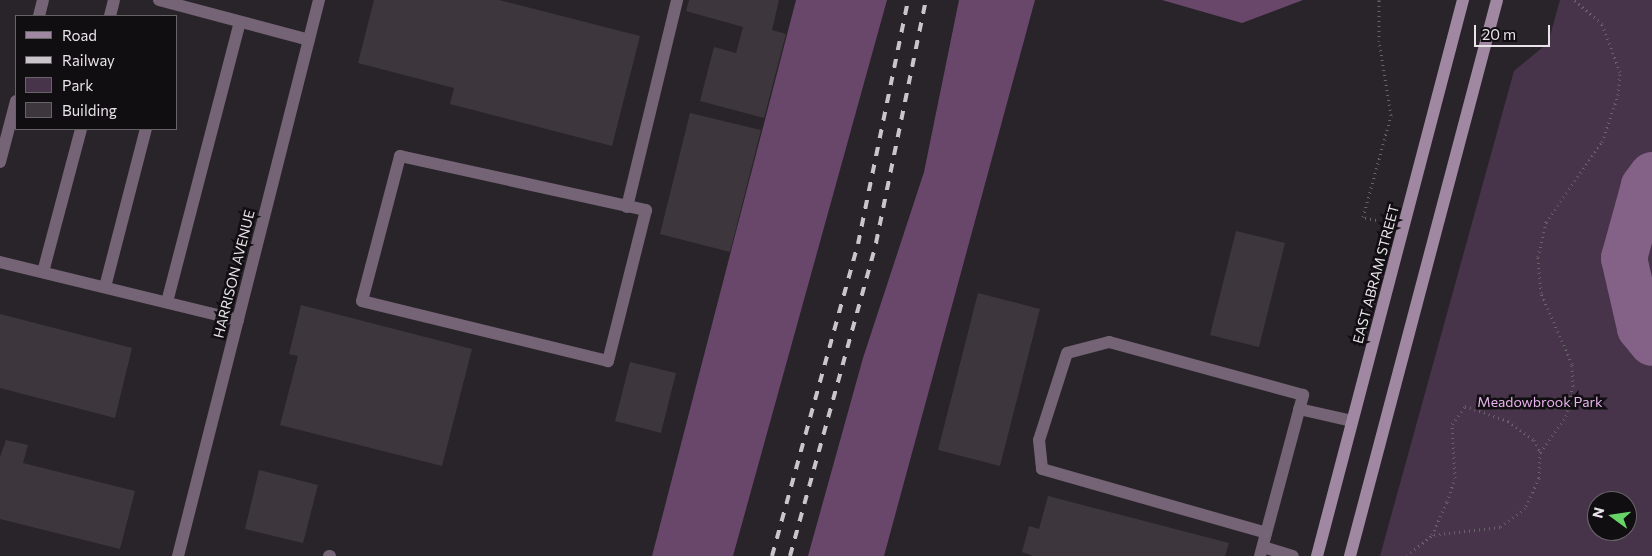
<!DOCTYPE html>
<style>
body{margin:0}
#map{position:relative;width:1652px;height:556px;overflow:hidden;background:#29232a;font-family:Commissioner,sans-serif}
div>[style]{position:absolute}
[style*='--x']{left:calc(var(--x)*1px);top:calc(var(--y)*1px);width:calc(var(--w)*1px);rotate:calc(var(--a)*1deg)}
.green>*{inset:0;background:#48344a}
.forest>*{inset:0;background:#68476b}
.river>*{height:46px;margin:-23px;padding:0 23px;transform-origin:23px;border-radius:23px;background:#846187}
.building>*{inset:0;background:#3d373d}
.path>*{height:3px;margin-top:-1.5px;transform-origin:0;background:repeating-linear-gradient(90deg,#686369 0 1px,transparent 0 5px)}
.service>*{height:12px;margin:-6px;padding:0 6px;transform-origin:6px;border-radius:6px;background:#746475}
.minor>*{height:12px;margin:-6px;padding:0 6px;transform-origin:6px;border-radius:6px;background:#746475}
.secondary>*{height:12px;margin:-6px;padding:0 6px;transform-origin:6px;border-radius:6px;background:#a088a2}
.rail>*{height:4px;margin-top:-2px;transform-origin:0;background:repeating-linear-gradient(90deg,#c9c5ca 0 9px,transparent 0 18px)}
span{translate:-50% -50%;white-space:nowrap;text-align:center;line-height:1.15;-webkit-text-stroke:5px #100e10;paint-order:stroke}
.street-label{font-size:14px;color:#e8e4e9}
.park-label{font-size:14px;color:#e9b3ee}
.legend{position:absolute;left:15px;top:15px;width:162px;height:115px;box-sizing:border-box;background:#100e10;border:1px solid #666467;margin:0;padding:6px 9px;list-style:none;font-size:15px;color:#e8e4e9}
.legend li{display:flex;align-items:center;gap:10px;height:25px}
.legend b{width:25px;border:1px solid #666467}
.north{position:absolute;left:1587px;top:491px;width:50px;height:50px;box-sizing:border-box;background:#100e10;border:1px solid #666467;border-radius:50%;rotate:284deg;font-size:14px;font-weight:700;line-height:20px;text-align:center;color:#e8e4e9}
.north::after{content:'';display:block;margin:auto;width:18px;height:22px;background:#66d466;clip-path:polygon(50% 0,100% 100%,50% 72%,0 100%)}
.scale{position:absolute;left:1474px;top:25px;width:76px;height:22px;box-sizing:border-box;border:2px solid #e8e4e9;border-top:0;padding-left:6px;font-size:15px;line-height:18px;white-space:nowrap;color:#e8e4e9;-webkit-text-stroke:4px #100e10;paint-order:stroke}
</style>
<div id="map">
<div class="green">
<div style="clip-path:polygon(evenodd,1560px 0,1652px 0,1652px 556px,1380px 556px,1514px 71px,1548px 43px,1560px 0,1597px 501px,1627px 501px,1627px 531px,1597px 531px,1597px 501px)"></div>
</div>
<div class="forest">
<div style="clip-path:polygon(796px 0,887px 0,733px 556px,652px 556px)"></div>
<div style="clip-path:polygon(959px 0,1035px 0,884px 556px,808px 556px,863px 358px,924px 172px)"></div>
<div style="clip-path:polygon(1162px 0,1303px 0,1242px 23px)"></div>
</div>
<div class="river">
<div style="--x:1652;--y:175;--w:14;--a:126"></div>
<div style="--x:1644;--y:186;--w:75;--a:105.5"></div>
<div style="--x:1624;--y:258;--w:72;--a:77.1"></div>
<div style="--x:1640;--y:328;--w:19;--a:51"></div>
</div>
<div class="building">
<div style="clip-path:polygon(374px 0,499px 0,640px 36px,612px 146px,450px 104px,454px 88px,358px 63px)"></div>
<div style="clip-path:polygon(689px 0,779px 0,772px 30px,786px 34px,764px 118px,700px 101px,714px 47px,736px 53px,743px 27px,686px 11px)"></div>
<div style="clip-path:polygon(690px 113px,761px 130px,730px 252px,660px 234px)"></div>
<div style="clip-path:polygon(1236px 231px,1285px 243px,1259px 347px,1210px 335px)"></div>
<div style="clip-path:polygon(978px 293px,1040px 309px,1000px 466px,938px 450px)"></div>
<div style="clip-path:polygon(301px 305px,472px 349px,442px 466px,280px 425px,298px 356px,289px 354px)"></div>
<div style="clip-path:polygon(0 314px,132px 348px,115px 418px,0 388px)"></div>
<div style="clip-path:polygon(630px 362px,676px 373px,661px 433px,615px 421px)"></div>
<div style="clip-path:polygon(6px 440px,28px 445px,23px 463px,135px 491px,120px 549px,0 519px,0 457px)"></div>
<div style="clip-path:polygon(259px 470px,318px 485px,303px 543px,245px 529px)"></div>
<div style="clip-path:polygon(1048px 496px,1229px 543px,1225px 556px,1033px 556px,1022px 552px,1029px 526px,1039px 529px)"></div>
</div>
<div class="path">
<div style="--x:1376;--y:220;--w:13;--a:-167"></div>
<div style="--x:1363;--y:217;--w:106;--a:-74.6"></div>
<div style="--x:1391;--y:115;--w:75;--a:-99.2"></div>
<div style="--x:1379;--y:41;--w:41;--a:-90"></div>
<div style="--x:1540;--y:452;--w:44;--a:-54.2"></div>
<div style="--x:1566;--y:416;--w:31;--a:-77"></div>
<div style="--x:1573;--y:386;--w:22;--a:-93"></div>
<div style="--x:1572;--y:364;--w:77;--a:-113.6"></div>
<div style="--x:1541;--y:293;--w:36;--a:-95"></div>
<div style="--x:1538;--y:257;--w:36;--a:-77"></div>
<div style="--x:1546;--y:222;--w:98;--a:-55"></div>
<div style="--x:1602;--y:142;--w:50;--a:-71.2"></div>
<div style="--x:1618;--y:95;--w:23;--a:-85"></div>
<div style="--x:1620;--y:72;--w:51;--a:-110.6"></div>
<div style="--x:1602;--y:24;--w:37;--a:-139"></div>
<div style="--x:1407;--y:556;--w:33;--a:-40"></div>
<div style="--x:1432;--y:535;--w:36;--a:-66"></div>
<div style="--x:1447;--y:502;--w:25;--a:-72"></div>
<div style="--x:1455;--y:478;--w:54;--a:-93.2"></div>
<div style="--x:1452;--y:424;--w:22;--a:-54"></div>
<div style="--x:1465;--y:406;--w:46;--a:19.2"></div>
<div style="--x:1508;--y:421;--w:32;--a:36"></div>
<div style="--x:1534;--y:440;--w:13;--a:63"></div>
<div style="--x:1540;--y:452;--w:26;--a:92"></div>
<div style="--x:1539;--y:478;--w:33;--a:115"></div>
<div style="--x:1525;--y:508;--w:31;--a:143"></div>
<div style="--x:1500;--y:527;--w:68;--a:173.3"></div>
</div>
<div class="service">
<div style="--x:159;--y:0;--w:155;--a:14.9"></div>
<div style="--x:39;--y:16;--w:16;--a:-76"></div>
<div style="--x:110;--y:16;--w:16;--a:-76"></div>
<div style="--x:400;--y:156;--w:252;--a:12.4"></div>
<div style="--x:646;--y:210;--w:156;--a:104.1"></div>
<div style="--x:608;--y:361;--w:253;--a:-166.3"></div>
<div style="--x:362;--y:301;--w:150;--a:-75.3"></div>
<div style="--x:0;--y:162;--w:63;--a:-75.3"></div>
<div style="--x:627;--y:207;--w:213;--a:-76.4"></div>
<div style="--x:0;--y:262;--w:245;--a:13.7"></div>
<div style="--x:43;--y:272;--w:148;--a:-75.1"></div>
<div style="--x:105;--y:287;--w:163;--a:-75.5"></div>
<div style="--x:167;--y:302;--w:289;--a:-75.4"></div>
<div style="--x:1299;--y:409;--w:54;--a:12.8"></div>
<div style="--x:1263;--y:547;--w:31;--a:17"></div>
<div style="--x:329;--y:556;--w:1;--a:0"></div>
<div style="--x:1260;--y:556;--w:167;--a:-75"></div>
<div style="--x:1303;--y:395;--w:201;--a:-164.7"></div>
<div style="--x:1109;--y:342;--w:43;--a:165.3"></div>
<div style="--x:1067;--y:353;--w:91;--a:107.8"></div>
<div style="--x:1039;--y:440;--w:29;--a:84"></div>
<div style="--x:1042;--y:469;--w:233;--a:15.9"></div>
</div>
<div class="minor">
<div style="--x:178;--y:556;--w:574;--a:-75.77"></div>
</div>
<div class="secondary">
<div style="--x:1317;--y:556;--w:575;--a:-75.29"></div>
<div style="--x:1350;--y:556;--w:575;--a:-75.19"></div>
</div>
<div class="rail">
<div style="--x:772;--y:556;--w:324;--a:-74.6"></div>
<div style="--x:858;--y:244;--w:249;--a:-78.4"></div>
<div style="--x:790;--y:556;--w:325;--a:-74.6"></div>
<div style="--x:876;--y:243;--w:248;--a:-78.4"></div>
</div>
<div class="street-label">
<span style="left:234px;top:274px;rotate:-76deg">HARRISON AVENUE</span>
<span style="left:1376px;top:274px;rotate:-75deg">EAST ABRAM STREET</span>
</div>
<div class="park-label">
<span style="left:1540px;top:402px">Meadowbrook Park</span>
</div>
<ul class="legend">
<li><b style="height:6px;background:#a088a2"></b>Road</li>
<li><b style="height:6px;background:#c9c5ca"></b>Railway</li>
<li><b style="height:14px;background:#48344a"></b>Park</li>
<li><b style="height:14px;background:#3d373d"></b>Building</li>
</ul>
<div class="north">N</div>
<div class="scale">20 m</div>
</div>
